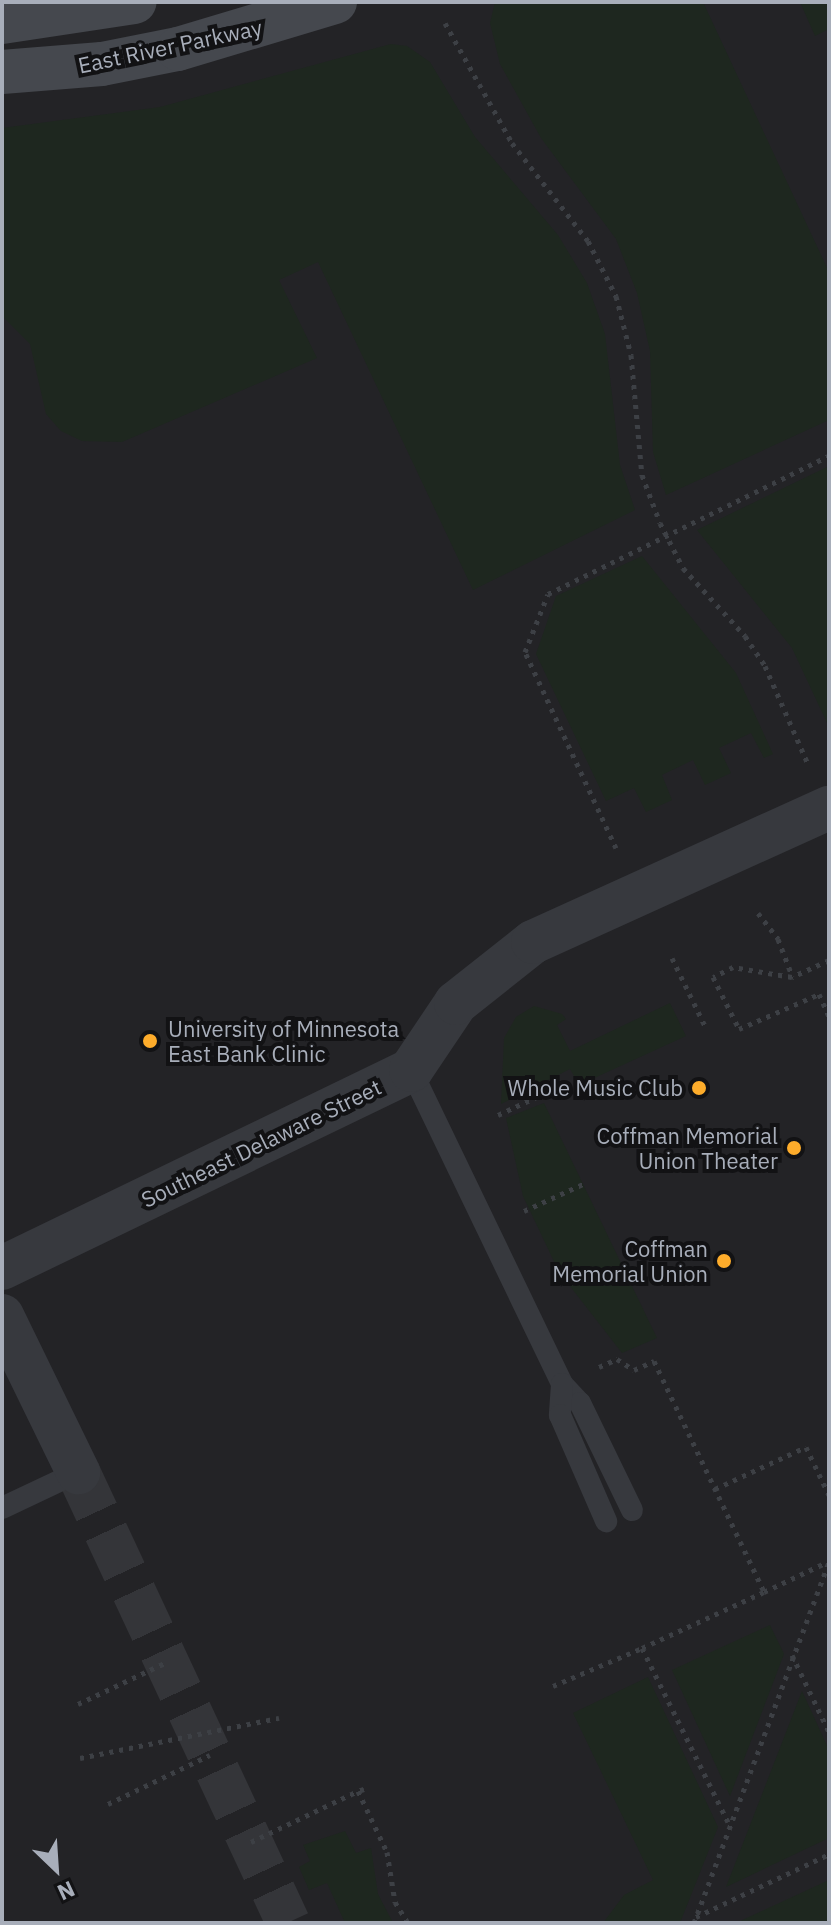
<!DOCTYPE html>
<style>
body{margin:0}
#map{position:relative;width:831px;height:1925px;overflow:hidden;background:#171719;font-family:"IBM Plex Sans",sans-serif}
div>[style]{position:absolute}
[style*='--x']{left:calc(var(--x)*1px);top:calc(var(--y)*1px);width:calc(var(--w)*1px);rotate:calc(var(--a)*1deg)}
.built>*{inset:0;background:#232326}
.green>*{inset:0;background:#1e271f}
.street-tunnel>*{height:44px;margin-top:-22px;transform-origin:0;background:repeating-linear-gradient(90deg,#343539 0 44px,transparent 0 66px)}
.path>*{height:5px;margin-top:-2.5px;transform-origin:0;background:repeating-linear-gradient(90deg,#3d4045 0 4px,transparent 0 10px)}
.lane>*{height:22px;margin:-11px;padding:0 11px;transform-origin:11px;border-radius:11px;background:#37393e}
.street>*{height:44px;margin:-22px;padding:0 22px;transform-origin:22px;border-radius:22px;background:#37393e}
.secondary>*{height:44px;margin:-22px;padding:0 22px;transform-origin:22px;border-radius:22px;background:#45484e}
.dots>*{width:22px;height:22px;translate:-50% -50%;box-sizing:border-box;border:4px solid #121214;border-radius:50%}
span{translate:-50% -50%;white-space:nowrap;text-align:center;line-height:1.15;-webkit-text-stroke:8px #121214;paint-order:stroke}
.street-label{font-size:22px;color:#a8aeba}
.poi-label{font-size:22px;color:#a8aeba}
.left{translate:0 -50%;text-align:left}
.right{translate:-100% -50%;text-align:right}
.frame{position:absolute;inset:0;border:4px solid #a8aeba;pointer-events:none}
.north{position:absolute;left:16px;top:1829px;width:80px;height:80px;-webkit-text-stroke:6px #121214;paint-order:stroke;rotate:155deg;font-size:22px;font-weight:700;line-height:32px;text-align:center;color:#a8aeba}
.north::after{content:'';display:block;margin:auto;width:28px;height:36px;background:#a8aeba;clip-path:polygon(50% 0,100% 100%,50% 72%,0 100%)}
</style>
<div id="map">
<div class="built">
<div style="clip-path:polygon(2px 2px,829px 2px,829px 1923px,2px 1923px)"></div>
</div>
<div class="green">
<div style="clip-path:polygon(495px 2px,703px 2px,829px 272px,829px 420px,666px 495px,653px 452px,650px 351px,637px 293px,616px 239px,541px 138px,500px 64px,490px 23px)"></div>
<div style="clip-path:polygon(800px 2px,829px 2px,829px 29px,815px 36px)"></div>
<div style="clip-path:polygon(391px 44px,407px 46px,430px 62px,475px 137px,558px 235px,587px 283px,605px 334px,620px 465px,635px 510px,473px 590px,318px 262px,279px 280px,317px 358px,122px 442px,82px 441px,61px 431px,46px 414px,30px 344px,2px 316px,2px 128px,160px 107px)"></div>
<div style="clip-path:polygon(829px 466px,827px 697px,828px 725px,792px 648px,697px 530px)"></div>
<div style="clip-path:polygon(642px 556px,736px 673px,773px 754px,764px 758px,751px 733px,719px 748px,731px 773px,705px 785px,693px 760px,662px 775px,672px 800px,646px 812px,634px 788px,606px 801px,536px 654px,556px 596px)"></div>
<div style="clip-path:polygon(670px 1003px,686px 1036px,579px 1085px,570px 1069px,501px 1104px,504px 1038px,516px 1017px,534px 1006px,562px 1014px,566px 1019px,557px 1025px,570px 1051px)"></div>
<div style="clip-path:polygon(544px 1103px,657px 1338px,622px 1353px,559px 1272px,523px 1196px,506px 1118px)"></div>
<div style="clip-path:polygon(770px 1625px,784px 1654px,730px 1796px,672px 1670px)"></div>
<div style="clip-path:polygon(648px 1677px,718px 1827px,680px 1923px,603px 1923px,624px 1895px,653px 1880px,573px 1713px)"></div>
<div style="clip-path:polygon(802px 1691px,829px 1750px,829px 1838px,726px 1887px)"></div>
<div style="clip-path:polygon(345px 1831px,356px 1853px,371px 1848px,378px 1894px,393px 1923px,345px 1923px,327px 1883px,309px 1890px,299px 1867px,310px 1861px,303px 1845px)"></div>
<div style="clip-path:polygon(829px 1880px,829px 1923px,736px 1923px)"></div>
</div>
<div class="street-tunnel">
<div style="--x:78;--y:1472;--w:497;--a:65"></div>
</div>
<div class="path">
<div style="--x:445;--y:23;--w:137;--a:60.8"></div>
<div style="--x:512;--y:143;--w:124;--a:52.2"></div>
<div style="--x:588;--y:241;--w:62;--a:63"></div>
<div style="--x:616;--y:296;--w:61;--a:75.7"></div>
<div style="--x:631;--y:355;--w:121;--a:84.8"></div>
<div style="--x:642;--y:475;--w:51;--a:69.4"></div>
<div style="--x:660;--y:523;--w:51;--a:62.9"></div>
<div style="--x:683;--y:568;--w:92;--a:47.6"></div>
<div style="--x:745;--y:636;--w:36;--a:56"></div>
<div style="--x:765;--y:666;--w:107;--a:66.3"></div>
<div style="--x:616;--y:848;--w:216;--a:-114.9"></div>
<div style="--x:525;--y:652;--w:62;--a:-68.4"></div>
<div style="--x:548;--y:594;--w:313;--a:-26.2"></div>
<div style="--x:758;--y:913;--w:33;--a:52"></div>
<div style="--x:778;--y:939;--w:40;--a:69"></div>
<div style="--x:672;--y:958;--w:76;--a:64.1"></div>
<div style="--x:829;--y:960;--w:41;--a:155.3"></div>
<div style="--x:792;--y:977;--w:60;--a:-170.4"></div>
<div style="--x:733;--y:967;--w:22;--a:153"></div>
<div style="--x:713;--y:977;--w:58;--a:63.4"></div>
<div style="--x:739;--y:1029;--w:87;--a:-23.6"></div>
<div style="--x:819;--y:994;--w:24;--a:66"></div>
<div style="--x:498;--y:1115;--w:68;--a:-25.1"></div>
<div style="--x:560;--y:1086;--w:8;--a:60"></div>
<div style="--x:524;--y:1211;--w:65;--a:-24.6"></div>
<div style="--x:599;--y:1367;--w:20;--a:-24"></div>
<div style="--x:617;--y:1359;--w:20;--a:33"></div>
<div style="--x:634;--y:1370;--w:22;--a:-24"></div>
<div style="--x:654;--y:1361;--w:256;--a:64.5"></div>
<div style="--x:764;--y:1592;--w:65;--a:-25.4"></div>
<div style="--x:715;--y:1489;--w:100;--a:-24.8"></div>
<div style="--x:806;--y:1447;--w:53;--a:64.4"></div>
<div style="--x:792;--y:1655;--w:85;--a:64.3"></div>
<div style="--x:553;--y:1686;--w:97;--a:-23.1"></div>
<div style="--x:78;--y:1704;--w:98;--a:-25.3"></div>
<div style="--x:80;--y:1758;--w:203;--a:-11.4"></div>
<div style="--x:364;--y:1789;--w:6;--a:162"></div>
<div style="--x:358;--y:1791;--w:68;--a:64.6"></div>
<div style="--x:387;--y:1852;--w:51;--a:80.9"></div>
<div style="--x:395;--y:1902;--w:25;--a:58"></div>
<div style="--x:108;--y:1804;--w:113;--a:-25.7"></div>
<div style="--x:728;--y:1822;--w:194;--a:-116.3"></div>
<div style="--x:642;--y:1648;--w:134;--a:-24.7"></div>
<div style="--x:251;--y:1842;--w:119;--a:-25.5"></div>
<div style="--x:696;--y:1917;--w:147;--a:-25.3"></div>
<div style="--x:694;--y:1923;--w:386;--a:-69.5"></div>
</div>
<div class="lane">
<div style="--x:411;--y:1070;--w:348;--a:64.3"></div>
<div style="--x:562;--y:1384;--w:26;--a:47"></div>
<div style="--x:580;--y:1403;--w:119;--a:64.1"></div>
<div style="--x:562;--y:1384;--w:31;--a:94"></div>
<div style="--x:560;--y:1415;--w:116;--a:66.5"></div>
<div style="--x:2;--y:1508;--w:84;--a:-25.3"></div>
</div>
<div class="street">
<div style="--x:2;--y:1268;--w:454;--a:-25.8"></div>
<div style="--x:411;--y:1070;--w:81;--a:-56.1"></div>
<div style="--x:456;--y:1003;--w:98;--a:-38.4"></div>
<div style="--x:533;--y:942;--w:325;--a:-24.4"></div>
<div style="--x:2;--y:1316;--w:174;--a:64"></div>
</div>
<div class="secondary">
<div style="--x:2;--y:22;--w:134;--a:-8.6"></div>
<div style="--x:2;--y:72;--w:100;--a:-4.6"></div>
<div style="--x:102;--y:64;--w:77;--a:-11.2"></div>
<div style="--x:178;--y:49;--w:164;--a:-16.7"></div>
</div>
<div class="dots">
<div style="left:150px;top:1041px;background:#fdac2b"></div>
<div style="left:699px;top:1088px;background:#fdac2b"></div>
<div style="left:794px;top:1148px;background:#fdac2b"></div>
<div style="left:724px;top:1261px;background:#fdac2b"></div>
</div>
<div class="street-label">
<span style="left:170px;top:46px;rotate:-12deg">East River Parkway</span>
<span style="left:261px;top:1143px;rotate:-26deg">Southeast Delaware Street</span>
</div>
<div class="poi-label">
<span class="left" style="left:168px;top:1041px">University of Minnesota<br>East Bank Clinic</span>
<span class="right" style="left:683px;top:1088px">Whole Music Club</span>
<span class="right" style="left:778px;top:1148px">Coffman Memorial<br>Union Theater</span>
<span class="right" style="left:708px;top:1261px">Coffman<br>Memorial Union</span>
</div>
<div class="frame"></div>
<div class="north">N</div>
</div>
